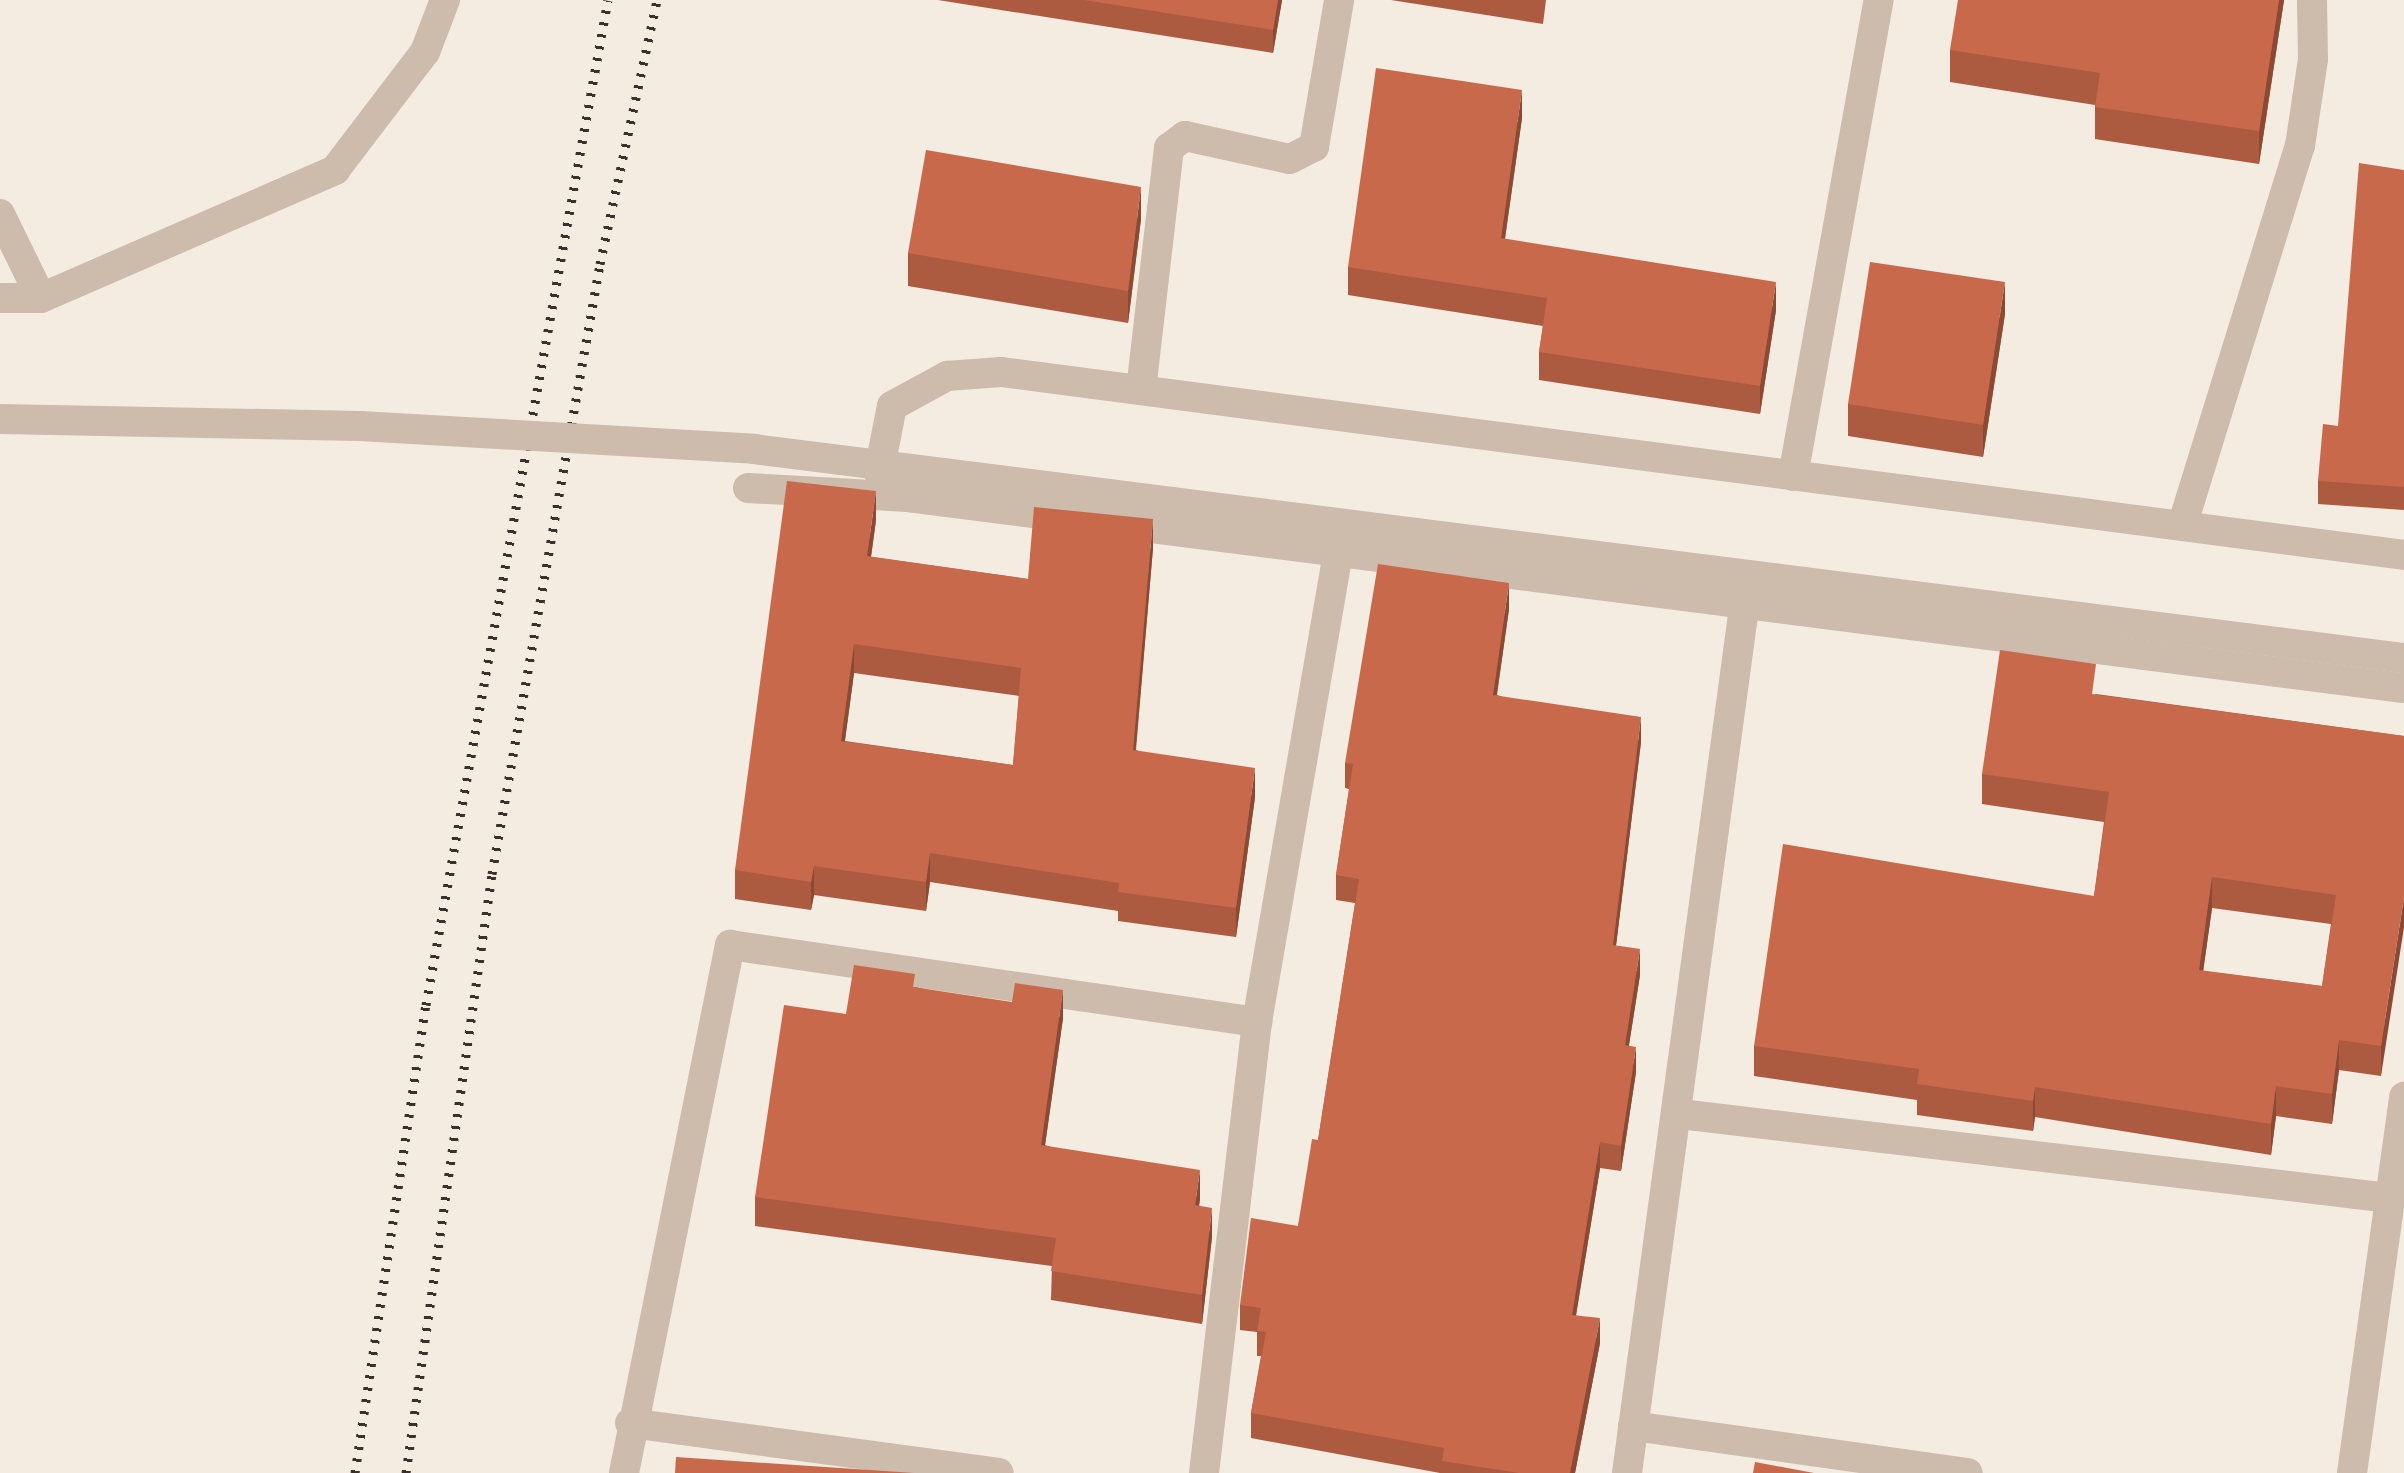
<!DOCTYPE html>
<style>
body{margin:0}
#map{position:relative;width:2404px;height:1473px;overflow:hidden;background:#f4ebe1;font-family:"DM Sans",sans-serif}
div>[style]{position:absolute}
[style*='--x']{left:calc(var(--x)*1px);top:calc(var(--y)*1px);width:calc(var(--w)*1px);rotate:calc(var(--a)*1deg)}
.minor>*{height:30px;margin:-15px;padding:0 15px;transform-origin:15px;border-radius:15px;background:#cdbbac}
.rail>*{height:9px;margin-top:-4.5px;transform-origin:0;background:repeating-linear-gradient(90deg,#3b302b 0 3px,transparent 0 12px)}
.minor-bridge>*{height:30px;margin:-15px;padding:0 15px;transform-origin:15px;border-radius:15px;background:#cdbbac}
.wall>*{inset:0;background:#ac5a40}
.shaded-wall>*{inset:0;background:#8c4a34}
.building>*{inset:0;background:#c8694b}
span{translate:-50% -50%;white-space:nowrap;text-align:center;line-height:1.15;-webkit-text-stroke:9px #fbf5ee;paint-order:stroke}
</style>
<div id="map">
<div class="minor">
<div style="--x:0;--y:214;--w:93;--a:64"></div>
<div style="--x:0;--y:298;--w:41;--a:0"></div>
<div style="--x:41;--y:298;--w:321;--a:-23.5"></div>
<div style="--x:335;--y:170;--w:148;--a:-52.7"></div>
<div style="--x:425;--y:52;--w:56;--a:-69"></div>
<div style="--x:1141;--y:390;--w:244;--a:-83.4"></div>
<div style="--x:1169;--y:148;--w:20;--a:-37"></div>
<div style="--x:1185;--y:136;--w:107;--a:12.4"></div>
<div style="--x:1290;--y:159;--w:27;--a:-27"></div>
<div style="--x:1314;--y:147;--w:149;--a:-80.3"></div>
<div style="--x:1793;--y:476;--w:484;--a:-79.8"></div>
<div style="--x:890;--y:482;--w:15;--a:-138"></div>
<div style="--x:879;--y:472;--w:67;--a:-78.9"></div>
<div style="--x:892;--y:406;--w:63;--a:-28.6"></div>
<div style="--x:947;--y:376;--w:54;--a:-4.2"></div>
<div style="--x:1001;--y:372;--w:1415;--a:7.43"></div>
<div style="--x:748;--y:488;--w:160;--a:3.2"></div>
<div style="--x:908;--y:497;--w:1508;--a:7.28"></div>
<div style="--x:2183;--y:523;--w:395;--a:-72.8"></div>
<div style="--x:2300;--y:146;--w:88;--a:-81.5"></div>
<div style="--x:2313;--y:59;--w:59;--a:-91"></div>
<div style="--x:1680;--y:1114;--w:715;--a:6.75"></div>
<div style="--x:630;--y:1423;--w:372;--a:7.7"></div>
<div style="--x:1633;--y:1426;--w:338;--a:8"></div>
<div style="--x:624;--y:1473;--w:539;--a:-78.65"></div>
<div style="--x:730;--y:945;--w:533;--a:8.31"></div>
<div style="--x:1204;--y:1473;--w:454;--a:-83.3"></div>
<div style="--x:1257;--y:1022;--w:475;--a:-80.2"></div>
<div style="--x:1627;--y:1473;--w:873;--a:-82.3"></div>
<div style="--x:2352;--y:1473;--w:380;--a:-82.1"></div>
</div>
<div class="rail">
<div style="--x:355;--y:1473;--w:473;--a:-81.4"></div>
<div style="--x:426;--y:1005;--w:1021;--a:-79.74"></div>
<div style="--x:406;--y:1473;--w:605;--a:-81.83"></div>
<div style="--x:492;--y:874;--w:619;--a:-79.96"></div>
<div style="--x:600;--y:264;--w:270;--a:-77.8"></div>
</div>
<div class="minor-bridge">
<div style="--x:0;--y:419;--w:360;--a:1.1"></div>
<div style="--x:360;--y:426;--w:395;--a:3.3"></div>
<div style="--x:754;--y:449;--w:1663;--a:7.22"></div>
</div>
<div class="wall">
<div style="clip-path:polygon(938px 0,1282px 0,1273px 53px)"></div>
<div style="clip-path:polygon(1391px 0,1546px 0,1543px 24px)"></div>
<div style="clip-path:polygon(2284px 0,2259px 164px,2095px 139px,2095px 105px,1950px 82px,1950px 50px)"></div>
<div style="clip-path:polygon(1522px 118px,1505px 239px,1776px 310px,1760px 414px,1539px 380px,1539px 352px,1543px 326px,1348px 295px,1348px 267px)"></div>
<div style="clip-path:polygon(2404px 170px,2404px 510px,2318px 504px,2318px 481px,2338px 426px)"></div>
<div style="clip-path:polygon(1141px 219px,1128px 323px,908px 286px,908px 253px)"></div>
<div style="clip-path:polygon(2005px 314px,1983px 457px,1848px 436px,1848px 404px)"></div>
<div style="clip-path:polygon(evenodd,876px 520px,871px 557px,1028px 579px,1153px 548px,1136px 750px,1255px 797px,1236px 937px,1118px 921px,1118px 911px,930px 882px,926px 911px,814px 895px,811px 910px,735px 899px,735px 870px,876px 520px,854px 673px,1019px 696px,1013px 765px,845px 741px,854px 673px)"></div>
<div style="clip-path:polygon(1509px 609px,1497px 695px,1641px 742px,1616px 946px,1640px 975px,1629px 1045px,1636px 1072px,1621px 1171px,1600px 1168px,1576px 1315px,1600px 1343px,1575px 1473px,1440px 1473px,1251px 1438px,1251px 1413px,1261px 1356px,1257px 1356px,1257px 1332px,1240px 1330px,1240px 1305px,1298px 1226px,1318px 1140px,1355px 903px,1336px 900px,1336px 875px,1349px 789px,1345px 788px,1345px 763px)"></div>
<div style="clip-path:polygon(evenodd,2096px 694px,2404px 736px,2381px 1076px,2339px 1070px,2332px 1124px,2276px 1116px,2271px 1155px,2035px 1117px,2033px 1131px,1917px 1115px,1917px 1100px,1754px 1076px,1754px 1046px,2094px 896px,2104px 822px,1982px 804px,1982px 774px,2096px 694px,2212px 908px,2331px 924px,2322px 986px,2203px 971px,2212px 908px)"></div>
<div style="clip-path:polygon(915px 987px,1063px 1018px,1045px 1145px,1200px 1199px,1199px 1205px,1212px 1237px,1202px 1324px,1051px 1300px,1052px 1266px,755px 1226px,755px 1197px,846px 1014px)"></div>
</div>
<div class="shaded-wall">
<div style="clip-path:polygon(1278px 0,1282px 0,1273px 53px,1273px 30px)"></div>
<div style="clip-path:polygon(2279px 0,2284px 0,2259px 164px,2259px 131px)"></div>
<div style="clip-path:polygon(1522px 90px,1522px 118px,1501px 266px,1501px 238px)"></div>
<div style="clip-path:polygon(1141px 187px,1141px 219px,1128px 323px,1128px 291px)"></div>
<div style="clip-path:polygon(1776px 282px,1776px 310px,1760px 414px,1760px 386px)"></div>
<div style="clip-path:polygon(2005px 282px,2005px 314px,1983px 457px,1983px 425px)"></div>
<div style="clip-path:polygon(876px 491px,876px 520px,867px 585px,867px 556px)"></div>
<div style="clip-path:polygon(1153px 519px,1153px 548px,1133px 779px,1133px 750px)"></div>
<div style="clip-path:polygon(1509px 583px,1509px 609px,1493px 720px,1493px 695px)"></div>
<div style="clip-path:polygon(854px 644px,854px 673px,841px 769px,841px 741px)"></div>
<div style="clip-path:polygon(1641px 717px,1641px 742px,1613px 970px,1613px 945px)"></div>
<div style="clip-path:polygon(1255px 768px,1255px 797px,1236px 937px,1236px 908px)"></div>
<div style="clip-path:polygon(930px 853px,930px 882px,926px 911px,926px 882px)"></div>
<div style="clip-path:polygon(814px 866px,814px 895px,811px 910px,811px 882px)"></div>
<div style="clip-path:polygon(2212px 877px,2212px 908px,2199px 1001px,2199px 970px)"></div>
<div style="clip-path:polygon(2404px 897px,2404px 927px,2381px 1076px,2381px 1046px)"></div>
<div style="clip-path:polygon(1640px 949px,1640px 975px,1625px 1070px,1625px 1045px)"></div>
<div style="clip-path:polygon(1063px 990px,1063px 1018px,1041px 1174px,1041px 1145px)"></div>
<div style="clip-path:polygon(2339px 1040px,2339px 1070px,2332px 1124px,2332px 1094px)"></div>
<div style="clip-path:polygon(1636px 1047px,1636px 1072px,1621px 1171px,1621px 1146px)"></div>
<div style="clip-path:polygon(2276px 1086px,2276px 1116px,2271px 1155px,2271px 1124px)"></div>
<div style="clip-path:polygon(2035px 1087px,2035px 1117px,2033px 1131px,2033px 1101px)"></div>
<div style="clip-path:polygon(1600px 1142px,1600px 1168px,1572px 1340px,1572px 1315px)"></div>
<div style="clip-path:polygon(1200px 1170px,1200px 1199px,1195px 1234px,1195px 1205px)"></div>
<div style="clip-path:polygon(1212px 1208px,1212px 1237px,1202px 1324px,1202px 1295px)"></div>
<div style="clip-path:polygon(1600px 1318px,1600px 1343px,1575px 1473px,1570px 1473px)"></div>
</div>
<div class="building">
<div style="clip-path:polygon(1084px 0,1278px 0,1273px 30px)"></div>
<div style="clip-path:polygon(1958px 0,2279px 0,2259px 131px,2095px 107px,2100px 73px,1950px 50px)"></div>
<div style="clip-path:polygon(1376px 68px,1522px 90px,1501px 238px,1776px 282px,1760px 386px,1539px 352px,1547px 298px,1348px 267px)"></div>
<div style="clip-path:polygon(926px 150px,1141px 187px,1128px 291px,908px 253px)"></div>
<div style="clip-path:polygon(2359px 163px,2404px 170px,2404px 487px,2318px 481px,2323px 424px,2338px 426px)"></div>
<div style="clip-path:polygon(1870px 262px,2005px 282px,1983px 425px,1848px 404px)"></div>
<div style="clip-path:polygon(evenodd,787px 481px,876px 491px,867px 556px,1028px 579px,1034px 507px,1153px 519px,1133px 750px,1255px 768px,1236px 908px,1118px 892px,1119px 883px,930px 853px,926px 882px,814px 866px,811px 882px,735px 870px,787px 481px,854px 644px,1021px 668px,1013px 765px,841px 741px,854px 644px)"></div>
<div style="clip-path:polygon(1378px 564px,1509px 583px,1493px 695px,1641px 717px,1613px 945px,1640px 949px,1625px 1045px,1636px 1047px,1621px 1146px,1600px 1142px,1572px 1315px,1600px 1318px,1570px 1473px,1519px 1473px,1442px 1461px,1444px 1448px,1251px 1413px,1266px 1332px,1257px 1331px,1261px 1308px,1240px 1305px,1251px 1218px,1298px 1226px,1312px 1139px,1318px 1140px,1359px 879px,1336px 875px,1353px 764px,1345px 763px)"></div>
<div style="clip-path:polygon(evenodd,2000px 650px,2096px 664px,2092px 694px,2404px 736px,2404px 897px,2381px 1046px,2339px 1040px,2332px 1094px,2276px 1086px,2271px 1124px,2035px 1087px,2033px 1101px,1917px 1084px,1919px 1069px,1754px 1046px,1783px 844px,2094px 896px,2109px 792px,1982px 774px,2000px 650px,2212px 877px,2336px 895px,2322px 986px,2199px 970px,2212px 877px)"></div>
<div style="clip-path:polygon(854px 965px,915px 974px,913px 987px,1012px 1002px,1015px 983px,1063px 990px,1041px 1145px,1200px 1170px,1195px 1205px,1212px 1208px,1202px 1295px,1051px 1271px,1056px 1238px,755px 1197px,784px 1005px,846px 1014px)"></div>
<div style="clip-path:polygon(676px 1457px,914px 1473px,675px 1473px)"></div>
<div style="clip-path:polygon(1755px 1462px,1814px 1473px,1753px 1473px)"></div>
</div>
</div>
